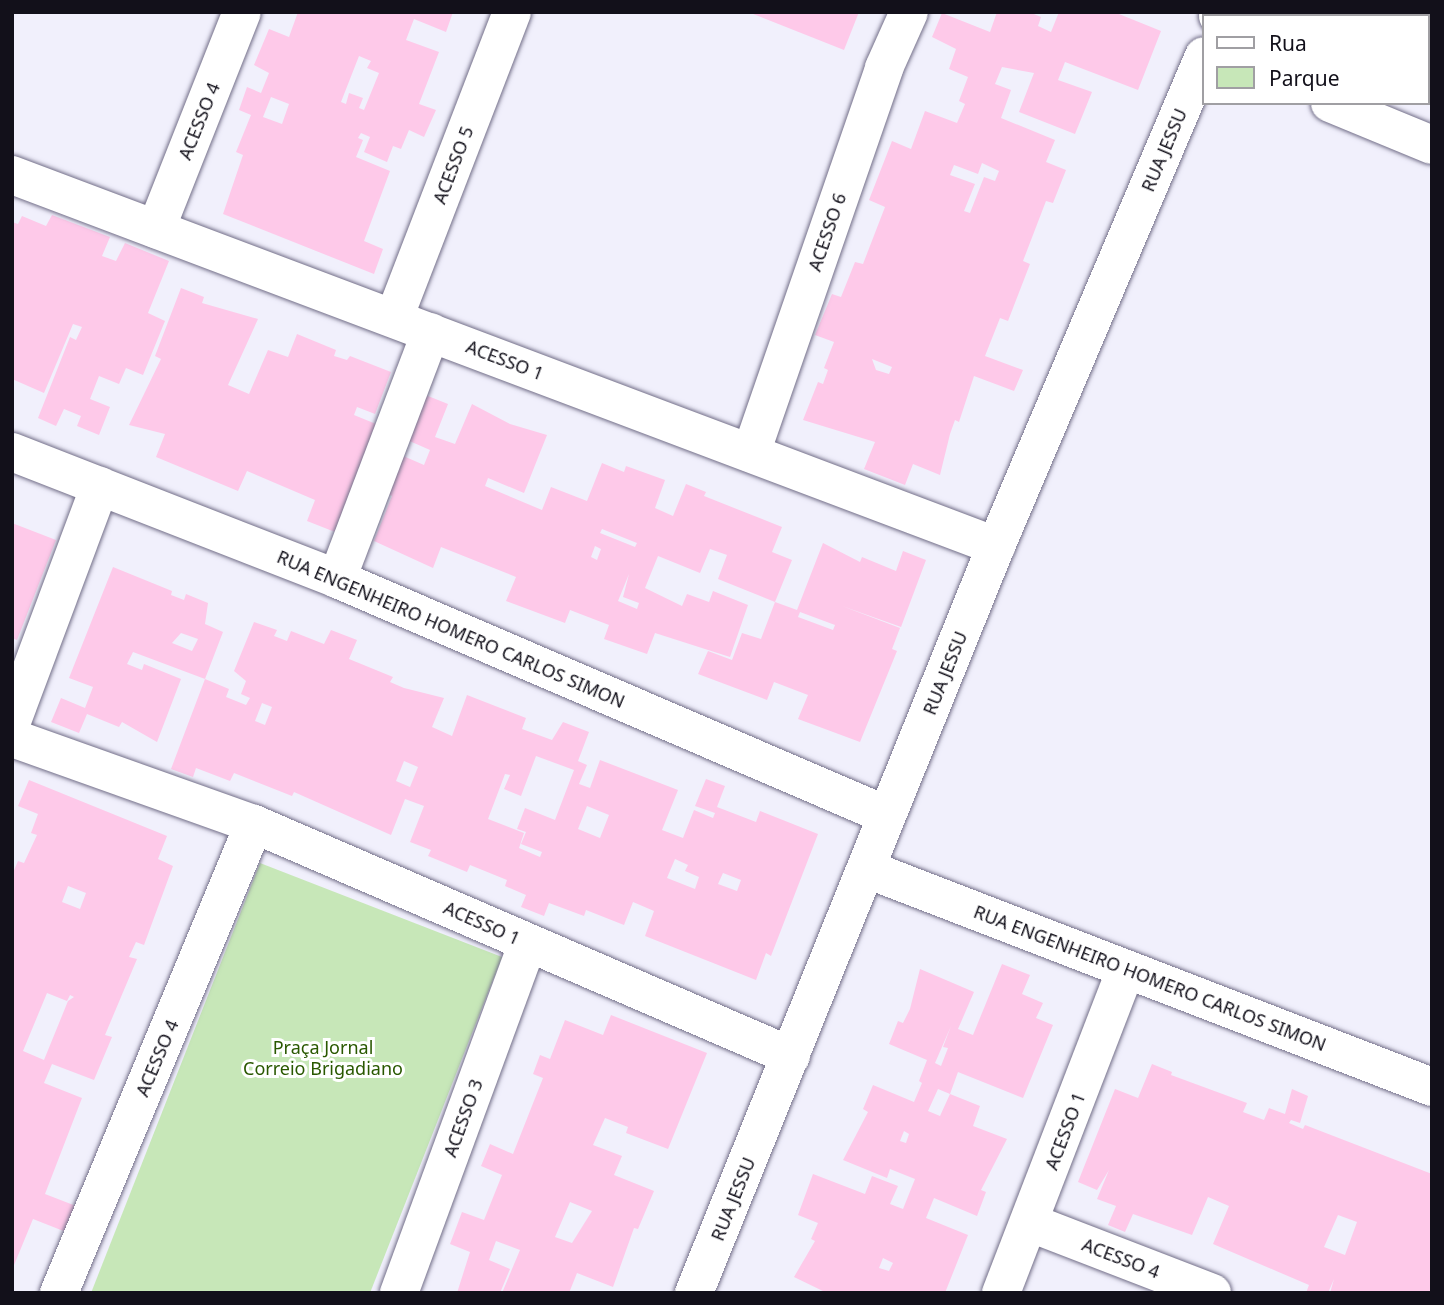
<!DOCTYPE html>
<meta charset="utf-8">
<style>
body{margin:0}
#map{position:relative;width:1444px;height:1305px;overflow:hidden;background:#f1f0fc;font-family:"Noto Sans",sans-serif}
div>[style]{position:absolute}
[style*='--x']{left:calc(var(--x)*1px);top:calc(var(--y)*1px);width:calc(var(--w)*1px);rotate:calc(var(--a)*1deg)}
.green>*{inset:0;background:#c7e7b8}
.building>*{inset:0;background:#fec9e9}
.roads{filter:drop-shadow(0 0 2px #726e88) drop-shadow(0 0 2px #726e88)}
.minor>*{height:38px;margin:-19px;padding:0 19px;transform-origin:19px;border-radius:19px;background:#fff}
span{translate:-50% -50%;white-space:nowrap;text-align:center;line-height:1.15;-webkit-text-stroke:6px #fff;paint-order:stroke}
.street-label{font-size:18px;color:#12101a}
.park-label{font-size:18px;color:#295800}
.frame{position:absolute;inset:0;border:14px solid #12101a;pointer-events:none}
.legend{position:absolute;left:1202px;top:14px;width:228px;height:91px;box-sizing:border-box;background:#fff;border:2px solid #a09fa3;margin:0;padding:9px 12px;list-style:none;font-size:21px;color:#12101a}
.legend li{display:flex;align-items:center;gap:14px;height:35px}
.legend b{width:35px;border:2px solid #a09fa3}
</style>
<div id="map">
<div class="green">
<div style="clip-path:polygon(260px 863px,502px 957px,370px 1293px,91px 1293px)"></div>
</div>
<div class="building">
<div style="clip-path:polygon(evenodd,298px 12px,453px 12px,446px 32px,414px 19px,406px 40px,439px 52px,419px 104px,436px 110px,424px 137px,409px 130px,401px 149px,393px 146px,387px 162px,364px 152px,370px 137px,361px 133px,358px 138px,363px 140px,356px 157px,390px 171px,364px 241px,383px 249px,374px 274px,223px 214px,243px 155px,236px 152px,251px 115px,239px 110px,247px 87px,261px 93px,269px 73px,254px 65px,269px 29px,289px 37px,298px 12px,359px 56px,371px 61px,367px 68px,379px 73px,364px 110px,359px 108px,363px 98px,349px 93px,346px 104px,341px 102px,359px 56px,298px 12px,271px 97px,289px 104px,282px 124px,263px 117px,271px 97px)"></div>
<div style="clip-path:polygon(748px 12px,859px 12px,844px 50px)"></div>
<div style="clip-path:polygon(evenodd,997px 12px,1029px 12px,1041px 17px,1038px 26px,1051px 32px,1059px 12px,1114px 12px,1161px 31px,1138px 90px,1065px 62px,1058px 80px,1092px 92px,1075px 134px,1019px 112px,1034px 73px,1002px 67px,995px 84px,1011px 90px,1001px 118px,1055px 140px,1046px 162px,1066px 170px,1053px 203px,1046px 201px,1023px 261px,1030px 264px,1008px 321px,1000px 318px,985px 356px,1023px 370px,1014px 391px,974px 376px,959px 422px,955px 420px,950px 434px,940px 475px,913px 464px,905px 485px,864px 469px,875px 442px,803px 420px,818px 382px,823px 384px,828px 370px,824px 368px,834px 342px,815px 335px,832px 294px,841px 297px,855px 262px,863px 264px,885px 207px,869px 200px,892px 141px,911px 149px,925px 111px,957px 123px,965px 104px,959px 101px,968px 77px,949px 69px,956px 49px,932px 37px,942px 13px,990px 32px,997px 12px,982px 163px,999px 171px,995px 181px,984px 177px,970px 213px,964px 211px,975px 184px,950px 175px,954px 165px,978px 174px,982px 163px,997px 12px,872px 359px,892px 367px,889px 374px,876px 370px,872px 359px)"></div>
<div style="clip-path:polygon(1428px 57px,1432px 59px,1432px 94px,1428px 92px)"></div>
<div style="clip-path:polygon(52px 215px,110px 237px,102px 256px,116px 261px,125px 243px,169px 261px,148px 313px,165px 321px,143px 375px,126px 368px,119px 384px,99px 376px,90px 399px,110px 407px,99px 435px,77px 426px,81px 416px,64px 409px,56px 426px,38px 418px,70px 337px,76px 340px,82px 327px,73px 324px,44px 393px,12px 379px,12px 222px,18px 224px,22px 216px,46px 226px)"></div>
<div style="clip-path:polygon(181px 288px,204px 297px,202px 303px,258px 319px,228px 385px,249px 394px,268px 350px,288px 357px,297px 334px,336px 350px,334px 356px,347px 360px,350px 356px,391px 372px,375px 414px,357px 407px,354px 415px,376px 424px,335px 532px,307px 521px,315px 500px,247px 471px,238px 491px,156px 457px,165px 434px,129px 425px,161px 359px,155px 356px)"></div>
<div style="clip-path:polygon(evenodd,423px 394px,448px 404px,435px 437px,455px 444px,472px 404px,510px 424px,547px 435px,524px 493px,488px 478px,485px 486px,542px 510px,551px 487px,587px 501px,602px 463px,624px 472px,626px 466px,665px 480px,655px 508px,673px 516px,686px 484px,706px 492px,704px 496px,782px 527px,772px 552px,792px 560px,775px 602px,797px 610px,823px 543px,860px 562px,862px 557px,896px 571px,903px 551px,926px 560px,901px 627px,842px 606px,900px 628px,892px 649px,897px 651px,860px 742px,798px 719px,808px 695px,774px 682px,767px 700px,698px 674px,708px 651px,732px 660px,742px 633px,761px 639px,775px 602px,718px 579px,727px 555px,710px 549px,700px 573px,658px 556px,645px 588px,682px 606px,687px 594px,709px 602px,713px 591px,748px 605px,730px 657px,655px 633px,647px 654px,604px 639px,609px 625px,570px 610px,565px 623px,506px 601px,516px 577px,441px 547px,433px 568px,374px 541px,392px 496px,386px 493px,401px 455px,424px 465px,430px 450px,405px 439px,423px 394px,602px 529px,637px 543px,635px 547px,600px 533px,602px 529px,423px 394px,595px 546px,601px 549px,597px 560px,591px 557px,595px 546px,423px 394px,629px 574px,623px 597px,639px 603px,637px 609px,618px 601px,629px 574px,423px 394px,800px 612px,835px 625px,833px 630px,798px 617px,800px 612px)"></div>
<div style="clip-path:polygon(12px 523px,56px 540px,17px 640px,12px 638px)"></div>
<div style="clip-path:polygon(evenodd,113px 567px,172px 591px,171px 595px,184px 600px,186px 594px,208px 603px,205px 624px,223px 632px,205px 679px,133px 652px,127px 664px,142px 670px,144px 664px,181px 679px,157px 742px,122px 722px,119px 727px,87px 714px,79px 733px,51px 722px,61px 698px,85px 708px,93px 687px,69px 678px,113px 567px,181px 633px,198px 639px,192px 651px,172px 643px,181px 633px)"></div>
<div style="clip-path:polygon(evenodd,254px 622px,277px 630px,274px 636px,287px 641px,291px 631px,324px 644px,331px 630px,357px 640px,349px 659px,393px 677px,390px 682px,404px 688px,444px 698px,432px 727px,452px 736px,467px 695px,526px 718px,522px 729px,552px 740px,563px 722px,589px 732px,578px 761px,587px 765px,579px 784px,590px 788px,600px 760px,678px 790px,662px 830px,683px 838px,694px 810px,713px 818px,715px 813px,695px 806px,706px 779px,725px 786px,717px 807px,756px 822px,760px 811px,818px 834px,771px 956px,766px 953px,756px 980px,645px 936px,654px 911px,633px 902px,624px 925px,586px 910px,584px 916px,549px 903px,544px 916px,521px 907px,526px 895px,505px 886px,507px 880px,470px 865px,467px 872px,428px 856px,431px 850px,410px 842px,424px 806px,405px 799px,391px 835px,294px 792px,292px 796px,234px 773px,230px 781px,196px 768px,193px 777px,171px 769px,205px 679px,229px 689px,226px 697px,246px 705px,250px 698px,241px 694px,246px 681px,234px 671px,254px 622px,262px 703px,272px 707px,265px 725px,255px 721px,262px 703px,254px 622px,536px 756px,574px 770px,555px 820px,525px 808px,517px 829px,526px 832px,521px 844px,542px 852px,540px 857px,519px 848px,524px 833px,488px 819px,505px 774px,510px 775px,504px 789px,521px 796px,536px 756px,254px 622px,404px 761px,418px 767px,410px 787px,396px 781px,404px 761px,254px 622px,587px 806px,609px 815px,600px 838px,578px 829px,587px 806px,254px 622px,675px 859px,688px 865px,685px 871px,699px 877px,695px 889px,667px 878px,675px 859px,254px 622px,723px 873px,741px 880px,737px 891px,718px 884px,723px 873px)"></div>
<div style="clip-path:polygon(evenodd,29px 780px,167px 836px,158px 859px,173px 866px,144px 945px,136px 942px,129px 957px,137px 959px,105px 1035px,112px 1037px,94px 1080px,52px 1064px,44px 1083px,82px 1098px,45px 1194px,76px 1206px,66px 1232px,33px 1219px,12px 1270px,12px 875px,18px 861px,24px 863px,37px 835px,31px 833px,38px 814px,18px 806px,29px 780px,68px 886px,86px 893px,80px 909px,62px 902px,68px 886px,29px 780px,47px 993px,67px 1001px,70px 995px,74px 997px,68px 1001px,44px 1060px,23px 1051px,47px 993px)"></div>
<div style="clip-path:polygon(evenodd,1002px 964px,1030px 975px,1022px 994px,1043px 1003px,1036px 1018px,1053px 1025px,1023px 1098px,958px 1072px,950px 1094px,938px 1089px,928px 1111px,940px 1116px,950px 1094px,980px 1106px,973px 1126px,1007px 1139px,981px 1190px,986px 1192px,977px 1216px,934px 1198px,926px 1218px,968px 1235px,945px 1293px,827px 1293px,794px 1277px,815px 1241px,811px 1239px,818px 1223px,798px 1215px,813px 1174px,865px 1194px,872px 1176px,898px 1186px,890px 1204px,903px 1209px,915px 1179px,890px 1169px,887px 1178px,843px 1160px,868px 1112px,863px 1109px,873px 1085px,914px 1102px,922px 1083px,919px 1081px,927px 1060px,889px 1044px,898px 1021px,903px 1023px,910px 1009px,920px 969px,974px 992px,958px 1029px,973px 1035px,1002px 964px,951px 1026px,943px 1047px,948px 1048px,941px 1066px,935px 1063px,951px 1026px,1002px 964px,904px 1131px,909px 1134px,906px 1143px,900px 1141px,904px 1131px,1002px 964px,883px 1258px,893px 1263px,889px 1271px,879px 1268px,883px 1258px)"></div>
<div style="clip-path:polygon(evenodd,611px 1015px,707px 1053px,668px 1149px,626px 1133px,628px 1127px,605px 1118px,593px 1145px,622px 1156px,614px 1175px,654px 1191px,638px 1229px,634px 1228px,613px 1287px,577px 1273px,569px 1293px,502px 1293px,520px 1250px,496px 1241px,489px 1260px,510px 1269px,500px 1293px,457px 1293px,470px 1252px,450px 1244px,462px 1212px,484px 1220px,502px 1175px,481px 1166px,490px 1144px,513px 1154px,543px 1078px,533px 1074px,540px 1055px,550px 1059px,565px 1020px,603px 1035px,611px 1015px,570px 1202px,592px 1211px,572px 1243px,555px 1237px,570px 1202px)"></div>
<div style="clip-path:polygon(evenodd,1152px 1064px,1172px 1072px,1171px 1075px,1247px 1103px,1243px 1112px,1264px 1120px,1269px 1108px,1285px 1114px,1292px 1089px,1308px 1096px,1300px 1123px,1291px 1120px,1289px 1123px,1303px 1129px,1305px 1125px,1432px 1174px,1432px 1293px,1330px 1293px,1334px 1279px,1328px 1293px,1306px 1293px,1309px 1285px,1213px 1244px,1229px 1206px,1208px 1197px,1192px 1235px,1133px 1214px,1125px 1232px,1108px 1225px,1116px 1206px,1097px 1199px,1109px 1170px,1097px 1190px,1078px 1182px,1115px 1089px,1138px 1098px,1152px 1064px,1338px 1215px,1357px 1222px,1345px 1255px,1324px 1247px,1338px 1215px)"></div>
</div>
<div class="roads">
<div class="minor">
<div style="--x:1218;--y:16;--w:4;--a:-76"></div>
<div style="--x:1365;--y:16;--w:4;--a:-63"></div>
<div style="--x:1330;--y:103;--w:110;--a:22.4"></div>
<div style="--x:12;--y:175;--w:1052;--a:20.66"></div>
<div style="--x:156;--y:229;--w:233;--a:-68.4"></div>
<div style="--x:394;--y:318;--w:328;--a:-68.9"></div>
<div style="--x:12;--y:452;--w:349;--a:21.3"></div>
<div style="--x:337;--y:579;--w:598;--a:23.26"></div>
<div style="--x:751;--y:453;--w:407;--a:-70.9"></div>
<div style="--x:884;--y:68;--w:61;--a:-65.9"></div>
<div style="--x:337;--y:579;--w:264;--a:-69.2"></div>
<div style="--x:12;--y:721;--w:251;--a:-69.5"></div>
<div style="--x:12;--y:738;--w:257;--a:19.6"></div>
<div style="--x:254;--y:824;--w:585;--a:23.37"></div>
<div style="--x:867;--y:869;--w:606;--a:21.1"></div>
<div style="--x:1031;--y:1223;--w:194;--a:21.1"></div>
<div style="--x:59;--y:1293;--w:508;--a:-67.42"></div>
<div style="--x:399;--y:1293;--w:373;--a:-69.8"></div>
<div style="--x:694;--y:1293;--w:806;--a:-67.99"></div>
<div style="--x:996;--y:546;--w:532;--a:-67"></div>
<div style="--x:1001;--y:1293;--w:347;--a:-68.9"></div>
</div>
</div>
<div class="street-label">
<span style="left:199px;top:121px;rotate:-68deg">ACESSO 4</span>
<span style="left:1164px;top:150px;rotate:-67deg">RUA JESSU</span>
<span style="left:453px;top:165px;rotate:-69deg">ACESSO 5</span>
<span style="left:827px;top:232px;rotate:-71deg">ACESSO 6</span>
<span style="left:505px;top:360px;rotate:21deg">ACESSO 1</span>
<span style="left:451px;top:629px;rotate:23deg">RUA ENGENHEIRO HOMERO CARLOS SIMON</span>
<span style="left:945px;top:673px;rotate:-68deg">RUA JESSU</span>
<span style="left:482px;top:923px;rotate:24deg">ACESSO 1</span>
<span style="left:1150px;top:978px;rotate:21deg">RUA ENGENHEIRO HOMERO CARLOS SIMON</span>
<span style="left:157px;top:1058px;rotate:-67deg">ACESSO 4</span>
<span style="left:463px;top:1118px;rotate:-70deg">ACESSO 3</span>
<span style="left:1065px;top:1131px;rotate:-69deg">ACESSO 1</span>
<span style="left:733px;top:1199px;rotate:-68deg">RUA JESSU</span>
<span style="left:1121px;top:1258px;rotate:21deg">ACESSO 4</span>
</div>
<div class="park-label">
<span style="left:323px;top:1058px">Praça Jornal<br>Correio Brigadiano</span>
</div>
<div class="frame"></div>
<ul class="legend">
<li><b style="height:9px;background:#fff"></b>Rua</li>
<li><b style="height:19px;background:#c7e7b8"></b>Parque</li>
</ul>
</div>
